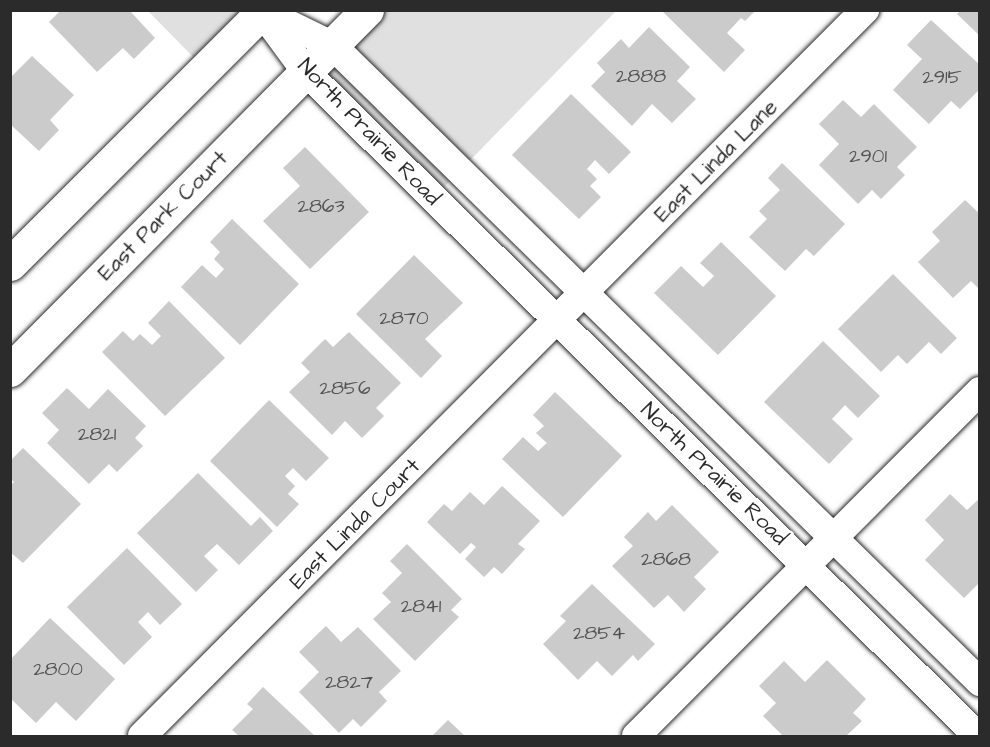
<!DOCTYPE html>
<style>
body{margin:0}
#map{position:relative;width:990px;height:747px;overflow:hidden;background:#fff;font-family:"Architects Daughter",sans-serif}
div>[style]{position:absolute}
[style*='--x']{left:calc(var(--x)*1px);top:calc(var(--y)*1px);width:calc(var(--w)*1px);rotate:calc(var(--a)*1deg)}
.green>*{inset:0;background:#e0e0e0}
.building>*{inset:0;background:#cbcbcb}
.roads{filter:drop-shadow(0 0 2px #2b2b2b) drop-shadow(0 0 2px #2b2b2b)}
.minor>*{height:28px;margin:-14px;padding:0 14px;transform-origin:14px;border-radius:14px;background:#fff}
.tertiary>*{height:33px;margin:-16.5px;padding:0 16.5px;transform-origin:16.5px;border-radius:16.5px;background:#fff}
span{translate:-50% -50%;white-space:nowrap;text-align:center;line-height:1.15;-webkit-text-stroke:4.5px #fff;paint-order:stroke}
.number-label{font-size:20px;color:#535353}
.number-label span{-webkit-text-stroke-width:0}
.street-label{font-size:22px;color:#2b2b2b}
.frame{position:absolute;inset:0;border:12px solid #2b2b2b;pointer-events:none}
</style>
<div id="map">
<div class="green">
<div style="clip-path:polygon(148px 11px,264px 11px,205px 69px)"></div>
<div style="clip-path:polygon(367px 11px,616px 11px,443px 188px,316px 62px)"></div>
</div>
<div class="building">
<div style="clip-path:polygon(61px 10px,129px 10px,155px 38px,134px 59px,123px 48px,97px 72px,49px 22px)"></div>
<div style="clip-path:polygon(661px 10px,756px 10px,745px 21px,741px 18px,727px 33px,745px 50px,724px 72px)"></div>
<div style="clip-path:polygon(961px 10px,980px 10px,980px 36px,957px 14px)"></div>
<div style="clip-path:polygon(931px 20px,980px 65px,980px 89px,960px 109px,951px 101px,929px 124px,893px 90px,922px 59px,907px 45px)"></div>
<div style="clip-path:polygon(649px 27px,690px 67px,677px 81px,696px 99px,672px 123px,652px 104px,632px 126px,591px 86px,605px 72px,597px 63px,621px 39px,629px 48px)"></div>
<div style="clip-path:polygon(32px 56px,74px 95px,50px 120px,59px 130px,39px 151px,10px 124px,10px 78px)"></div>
<div style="clip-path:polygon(571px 94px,631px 152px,609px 174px,595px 160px,587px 169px,597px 179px,590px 186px,601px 197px,579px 219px,512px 155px)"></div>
<div style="clip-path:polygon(843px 100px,861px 117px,874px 104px,917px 147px,897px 167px,905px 175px,881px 199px,872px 190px,858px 204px,819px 165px,839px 144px,819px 124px)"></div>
<div style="clip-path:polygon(305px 147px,369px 212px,310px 269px,263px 221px,300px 186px,283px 168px)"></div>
<div style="clip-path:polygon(782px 163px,845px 224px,814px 256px,806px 249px,785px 271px,749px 237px,767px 219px,759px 211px,780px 190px,768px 178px)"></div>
<div style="clip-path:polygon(965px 200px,980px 214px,980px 290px,971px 281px,953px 298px,918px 262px,940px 241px,932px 232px)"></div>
<div style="clip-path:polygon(232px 219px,299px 284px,240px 345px,181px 287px,202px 265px,216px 278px,224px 269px,214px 259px,220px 252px,210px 242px)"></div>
<div style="clip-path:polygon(721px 242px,776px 296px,718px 355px,654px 293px,681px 266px,703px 287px,714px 276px,700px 263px)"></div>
<div style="clip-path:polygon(414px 255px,463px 303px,425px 339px,442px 356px,421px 378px,356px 314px)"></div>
<div style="clip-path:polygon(893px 274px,957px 338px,941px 354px,929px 342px,907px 364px,898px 355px,881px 372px,838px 329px)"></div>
<div style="clip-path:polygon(169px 301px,225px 358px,165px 416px,102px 352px,123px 331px,133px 341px,140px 334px,152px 345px,161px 336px,148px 323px)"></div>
<div style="clip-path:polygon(349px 332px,401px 383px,376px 408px,384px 416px,362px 438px,345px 421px,332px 435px,289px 392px,310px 372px,301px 363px,325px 339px,333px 347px)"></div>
<div style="clip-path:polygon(823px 341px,880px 396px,858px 418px,845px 405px,832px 419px,853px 439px,829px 464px,764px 402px)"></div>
<div style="clip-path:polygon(67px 388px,89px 409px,108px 389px,146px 426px,135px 438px,143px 446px,117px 472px,109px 464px,89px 484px,47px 443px,59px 430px,42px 413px)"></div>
<div style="clip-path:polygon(555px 392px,622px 456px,563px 517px,502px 459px,523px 437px,538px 451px,547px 443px,536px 433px,544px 426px,533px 415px)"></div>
<div style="clip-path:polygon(269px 400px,329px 458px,306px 481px,293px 468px,285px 476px,295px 486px,288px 494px,299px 504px,277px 527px,210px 461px)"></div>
<div style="clip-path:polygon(23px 448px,81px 504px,23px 563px,10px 552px,10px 486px,14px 482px,10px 478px,10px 461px)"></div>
<div style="clip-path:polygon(198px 473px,251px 526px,260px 517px,273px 531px,239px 565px,217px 544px,204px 556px,218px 570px,196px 592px,137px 533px)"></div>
<div style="clip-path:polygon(502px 486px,540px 521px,518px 544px,525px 549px,502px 574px,494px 567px,484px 577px,465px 559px,476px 547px,471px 543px,460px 554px,427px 522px,444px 504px,452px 511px,470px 492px,484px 505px)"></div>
<div style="clip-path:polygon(950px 494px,967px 510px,980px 498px,980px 586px,978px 584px,964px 598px,925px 560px,944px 540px,925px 520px)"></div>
<div style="clip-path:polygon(672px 505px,719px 552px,694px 577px,706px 589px,684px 612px,668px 595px,654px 608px,612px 566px,633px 546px,624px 537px,648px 512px,656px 521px)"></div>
<div style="clip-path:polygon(407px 544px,462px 599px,451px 610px,459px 617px,415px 661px,373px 619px,391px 602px,382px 593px,402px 573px,390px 561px)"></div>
<div style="clip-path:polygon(127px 548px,182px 604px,160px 625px,148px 612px,138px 622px,152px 637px,124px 665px,67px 607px)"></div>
<div style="clip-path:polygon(592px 584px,655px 644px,638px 661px,633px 655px,612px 676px,597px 661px,578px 680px,543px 644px,566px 621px,560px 616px)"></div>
<div style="clip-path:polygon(50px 618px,115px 679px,76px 721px,56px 702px,36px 723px,10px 698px,10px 660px)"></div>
<div style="clip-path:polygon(326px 626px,341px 642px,358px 627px,401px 671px,379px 692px,387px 701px,361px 727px,353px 719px,339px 733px,299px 692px,319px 672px,299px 652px)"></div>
<div style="clip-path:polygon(827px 660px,866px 699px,853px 713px,862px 721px,846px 736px,783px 736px,763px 716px,776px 703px,759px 686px,784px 661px,805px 682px)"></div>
<div style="clip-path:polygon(263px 687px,315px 736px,239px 736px,232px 730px,253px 709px,247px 704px)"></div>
<div style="clip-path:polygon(448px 720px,465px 736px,432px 736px)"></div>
</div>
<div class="roads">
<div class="minor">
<div style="--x:262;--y:12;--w:74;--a:53.7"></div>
<div style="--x:306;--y:72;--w:945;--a:44.66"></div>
<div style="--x:266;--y:13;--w:73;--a:25.9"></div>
<div style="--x:332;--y:45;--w:909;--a:44.51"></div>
<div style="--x:142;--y:736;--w:1025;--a:-45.12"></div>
<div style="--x:636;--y:736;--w:487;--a:-45.1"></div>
</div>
<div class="tertiary">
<div style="--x:10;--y:264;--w:359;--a:-45"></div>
<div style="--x:10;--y:370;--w:507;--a:-45.24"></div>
</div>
</div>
<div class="number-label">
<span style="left:641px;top:76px">2888</span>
<span style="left:942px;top:77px">2915</span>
<span style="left:868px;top:156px">2901</span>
<span style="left:321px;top:206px">2863</span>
<span style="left:404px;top:318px">2870</span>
<span style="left:345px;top:388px">2856</span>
<span style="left:97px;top:434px">2821</span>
<span style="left:666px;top:559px">2868</span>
<span style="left:421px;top:606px">2841</span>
<span style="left:599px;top:633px">2854</span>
<span style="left:58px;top:669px">2800</span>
<span style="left:349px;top:682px">2827</span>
</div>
<div class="street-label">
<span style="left:369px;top:132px;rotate:46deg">North Prairie Road</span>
<span style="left:716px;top:161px;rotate:-45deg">East Linda Lane</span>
<span style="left:163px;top:216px;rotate:-45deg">East Park Court</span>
<span style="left:714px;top:474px;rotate:44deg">North Prairie Road</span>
<span style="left:355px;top:524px;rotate:-45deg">East Linda Court</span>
</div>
<div class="frame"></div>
</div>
